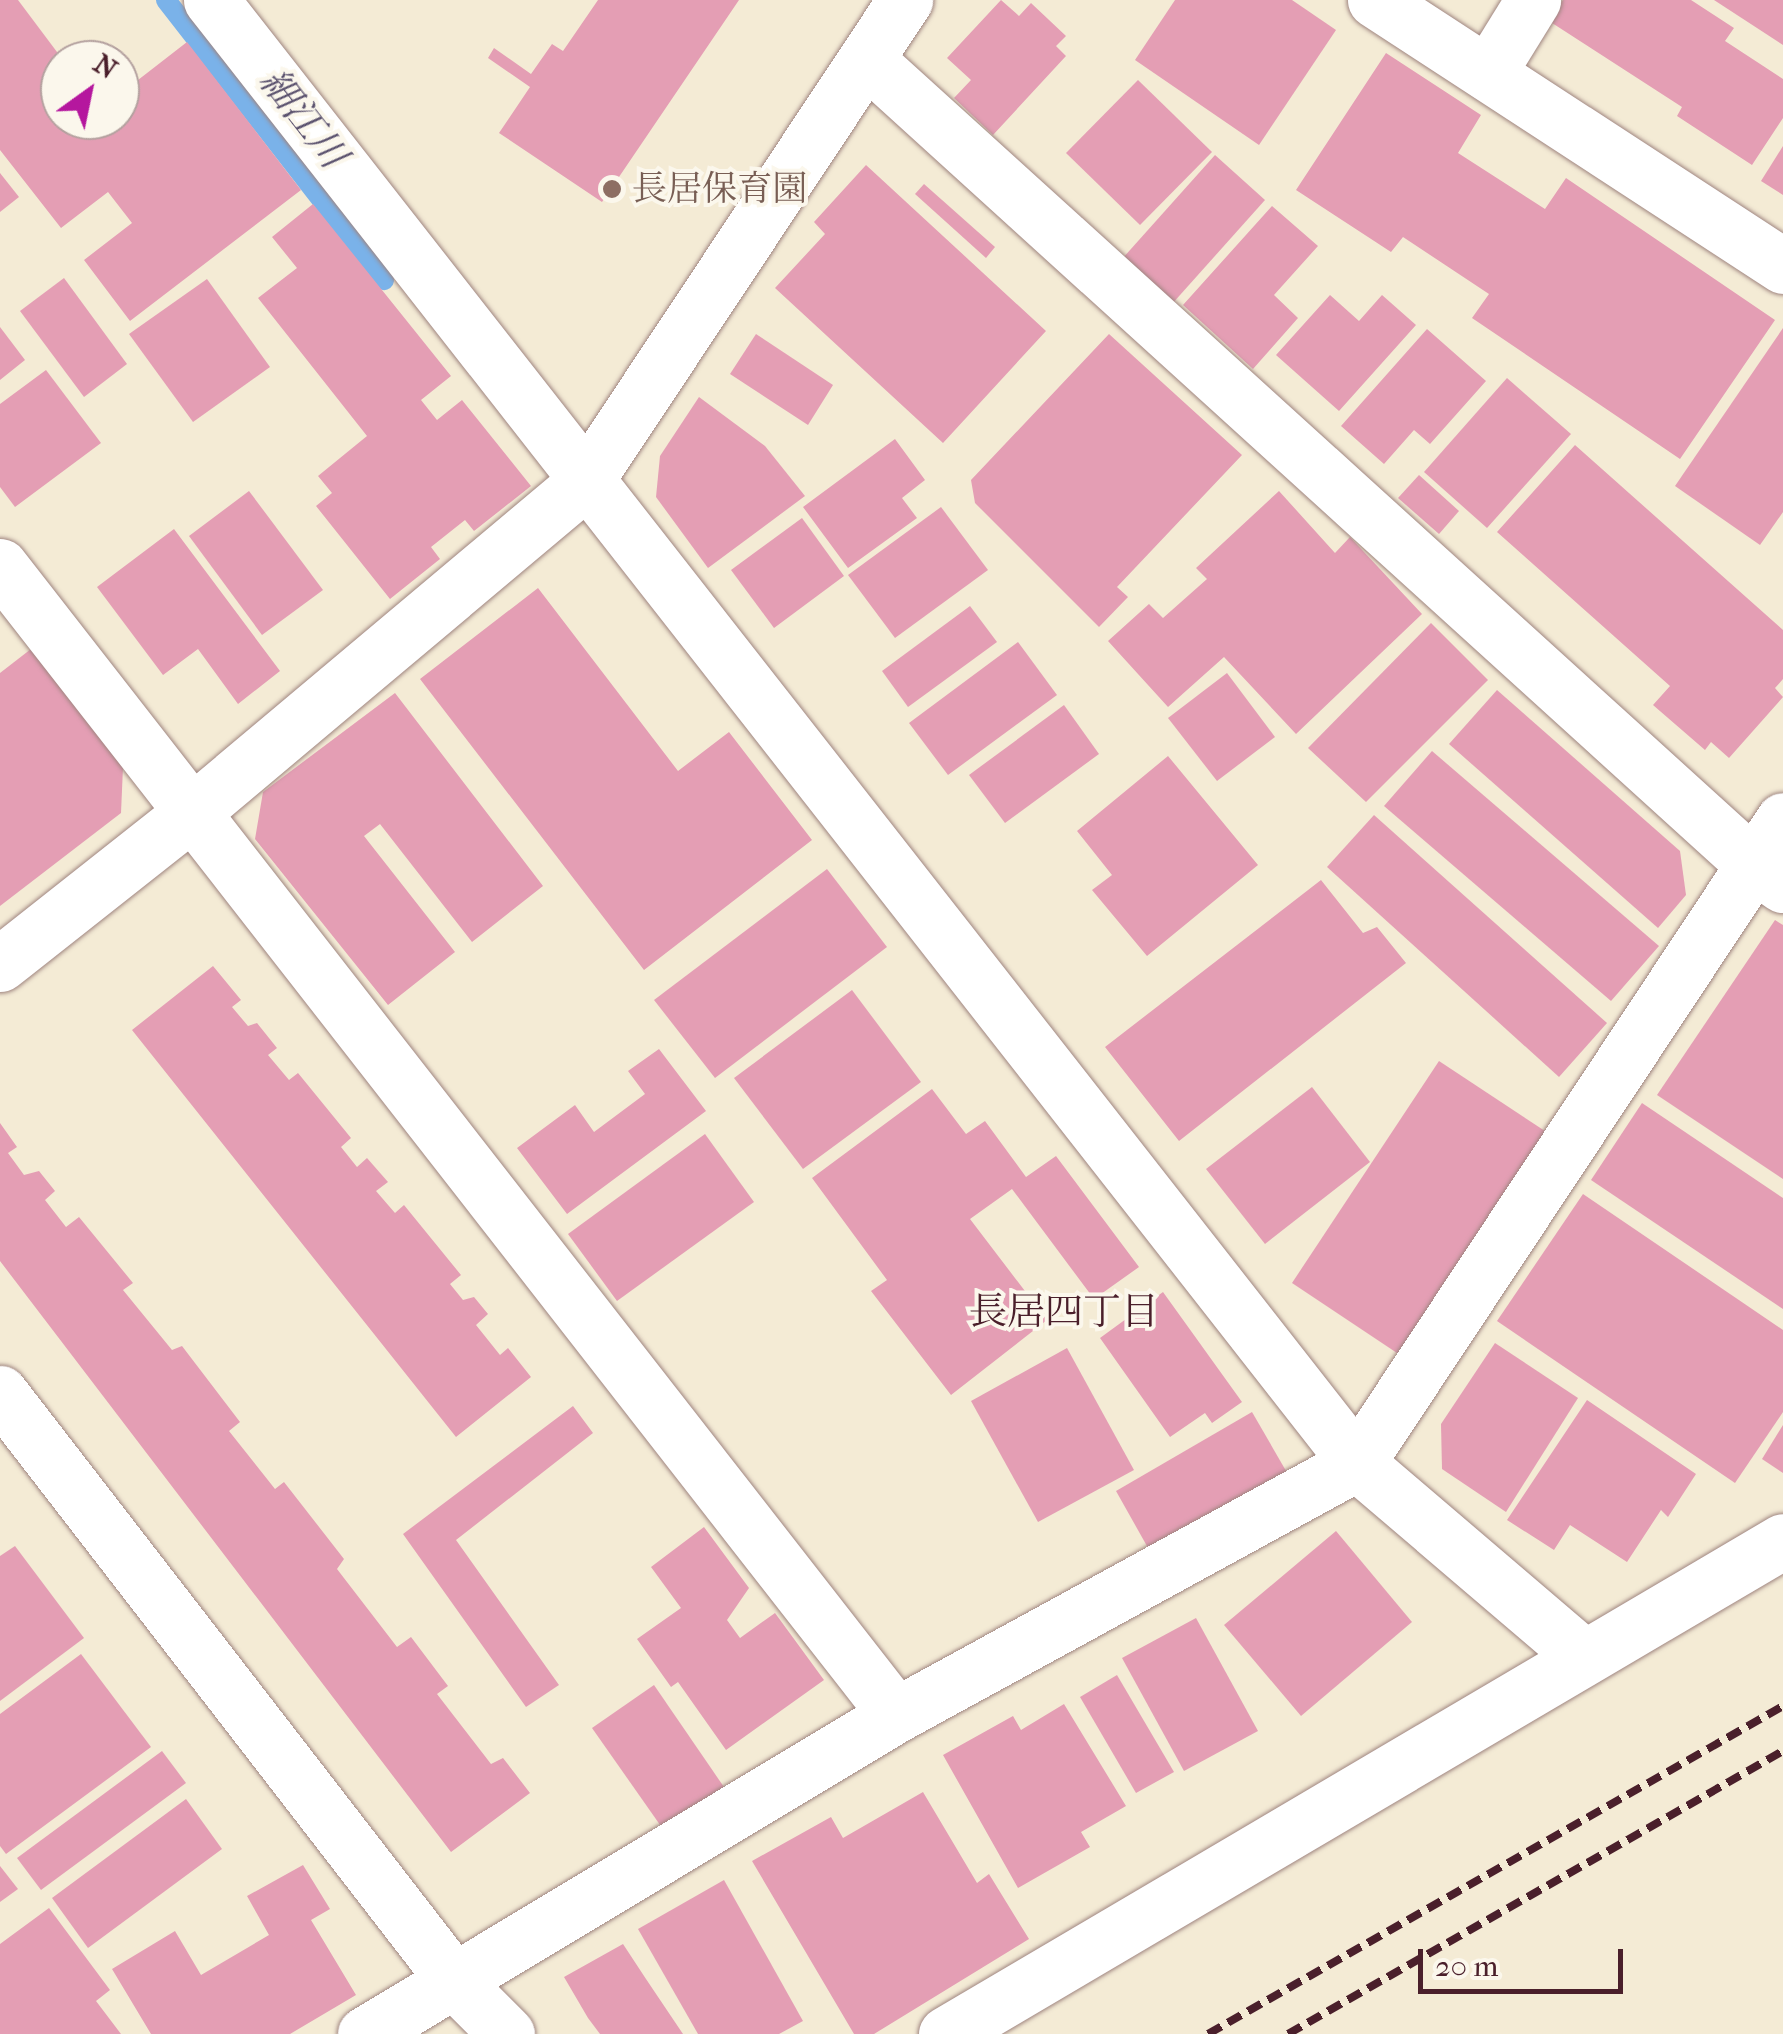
<!DOCTYPE html>
<meta charset="utf-8">
<style>
body{margin:0}
#map{position:relative;width:1783px;height:2034px;overflow:hidden;background:#f4ebd5;font-family:"IM FELL French Canon","Noto Serif JP",serif}
div>[style]{position:absolute}
[style*='--x']{left:calc(var(--x)*1px);top:calc(var(--y)*1px);width:calc(var(--w)*1px);rotate:calc(var(--a)*1deg)}
.stream>*{height:20px;margin:-10px;padding:0 10px;transform-origin:10px;border-radius:10px;background:#7ab2e9}
.building>*{inset:0;background:#e49eb4}
.roads{filter:drop-shadow(0 0 2px #9f8580) drop-shadow(0 0 2px #9f8580)}
.minor>*{height:55px;margin:-27.5px;padding:0 27.5px;transform-origin:27.5px;border-radius:27.5px;background:#fff}
.tertiary>*{height:55px;margin:-27.5px;padding:0 27.5px;transform-origin:27.5px;border-radius:27.5px;background:#fff}
.rail>*{height:8px;margin-top:-4px;transform-origin:0;background:repeating-linear-gradient(90deg,#4a1f2b 0 15px,transparent 0 23px)}
.dots>*{width:28px;height:28px;translate:-50% -50%;box-sizing:border-box;border:5px solid #fbf7ec;border-radius:50%}
span{translate:-50% -50%;white-space:nowrap;text-align:center;line-height:1.15;-webkit-text-stroke:8px #fbf7ec;paint-order:stroke}
.education-label{font-size:35px;color:#785e54}
.left{translate:0 -50%;text-align:left}
.water-label{font-size:38px;color:#5b526e;font-style:italic}
.neighbourhood-label{font-size:38px;color:#4a1f2b}
.north{position:absolute;left:40px;top:40px;width:100px;height:100px;box-sizing:border-box;background:#fbf7ec;border:2px solid #b4a19f;border-radius:50%;rotate:33deg;font-size:28px;font-weight:700;line-height:40px;text-align:center;color:#4a1f2b}
.north::after{content:'';display:block;margin:auto;width:35px;height:45px;background:#b5179e;clip-path:polygon(50% 0,100% 100%,50% 72%,0 100%)}
.scale{position:absolute;left:1418px;top:1949px;width:205px;height:45px;box-sizing:border-box;border:5px solid #4a1f2b;border-top:0;padding-left:12px;font-size:30px;line-height:35px;white-space:nowrap;color:#4a1f2b;-webkit-text-stroke:8px #fbf7ec;paint-order:stroke}
</style>
<div id="map">
<div class="stream">
<div style="--x:166;--y:0;--w:355;--a:52.1"></div>
</div>
<div class="building">
<div style="clip-path:polygon(0 0,18px 0,63px 60px,60px 120px,120px 120px,120px 94px,187px 42px,301px 190px,130px 321px,84px 260px,132px 223px,108px 192px,61px 228px,0 150px)"></div>
<div style="clip-path:polygon(598px 0,739px 0,602px 202px,499px 133px,530px 87px,488px 58px,494px 48px,531px 74px,552px 44px,563px 51px)"></div>
<div style="clip-path:polygon(1001px 0,1019px 16px,1031px 3px,1066px 36px,1056px 46px,1066px 56px,993px 135px,954px 98px,971px 80px,947px 58px)"></div>
<div style="clip-path:polygon(1175px 0,1292px 0,1336px 30px,1259px 145px,1135px 60px)"></div>
<div style="clip-path:polygon(1563px 0,1691px 0,1734px 28px,1725px 41px,1783px 79px,1783px 118px,1752px 165px,1677px 116px,1682px 107px,1549px 21px)"></div>
<div style="clip-path:polygon(1714px 0,1783px 0,1783px 45px)"></div>
<div style="clip-path:polygon(1386px 53px,1481px 115px,1458px 153px,1545px 209px,1566px 178px,1775px 320px,1680px 459px,1472px 318px,1489px 294px,1403px 237px,1391px 252px,1296px 190px)"></div>
<div style="clip-path:polygon(1138px 80px,1212px 152px,1140px 225px,1066px 153px)"></div>
<div style="clip-path:polygon(1783px 146px,1783px 195px,1761px 181px)"></div>
<div style="clip-path:polygon(1215px 155px,1265px 200px,1172px 304px,1122px 259px)"></div>
<div style="clip-path:polygon(866px 165px,1046px 331px,943px 443px,775px 288px,825px 234px,814px 222px)"></div>
<div style="clip-path:polygon(0 173px,19px 197px,0 212px)"></div>
<div style="clip-path:polygon(924px 184px,995px 247px,986px 258px,915px 194px)"></div>
<div style="clip-path:polygon(313px 204px,451px 376px,421px 400px,437px 420px,462px 400px,531px 486px,474px 531px,465px 520px,431px 547px,440px 559px,390px 599px,316px 506px,332px 493px,318px 476px,367px 436px,258px 298px,297px 268px,272px 237px)"></div>
<div style="clip-path:polygon(1272px 206px,1318px 246px,1274px 295px,1298px 318px,1253px 369px,1183px 305px)"></div>
<div style="clip-path:polygon(64px 278px,127px 364px,84px 397px,20px 311px)"></div>
<div style="clip-path:polygon(207px 279px,270px 367px,193px 422px,129px 334px)"></div>
<div style="clip-path:polygon(1330px 295px,1359px 321px,1382px 295px,1416px 325px,1339px 411px,1276px 355px)"></div>
<div style="clip-path:polygon(0 327px,25px 360px,0 380px)"></div>
<div style="clip-path:polygon(1783px 328px,1783px 512px,1760px 545px,1675px 486px)"></div>
<div style="clip-path:polygon(1427px 329px,1486px 381px,1430px 444px,1414px 430px,1384px 464px,1341px 426px)"></div>
<div style="clip-path:polygon(756px 334px,833px 385px,808px 425px,730px 374px)"></div>
<div style="clip-path:polygon(1109px 334px,1242px 455px,1117px 587px,1128px 597px,1099px 627px,975px 503px,971px 480px)"></div>
<div style="clip-path:polygon(46px 370px,101px 443px,15px 507px,0 487px,0 404px)"></div>
<div style="clip-path:polygon(1507px 378px,1571px 434px,1487px 528px,1424px 472px)"></div>
<div style="clip-path:polygon(699px 397px,765px 446px,805px 496px,708px 568px,656px 497px,660px 456px)"></div>
<div style="clip-path:polygon(895px 439px,925px 480px,902px 498px,917px 518px,848px 568px,803px 507px)"></div>
<div style="clip-path:polygon(1575px 445px,1783px 630px,1783px 679px,1775px 688px,1783px 697px,1729px 758px,1711px 742px,1705px 750px,1653px 705px,1670px 686px,1497px 532px)"></div>
<div style="clip-path:polygon(1419px 475px,1459px 511px,1439px 534px,1398px 498px)"></div>
<div style="clip-path:polygon(249px 491px,323px 590px,262px 635px,189px 536px)"></div>
<div style="clip-path:polygon(1279px 491px,1335px 553px,1350px 537px,1422px 614px,1296px 734px,1224px 657px,1168px 707px,1108px 641px,1149px 604px,1163px 618px,1207px 579px,1196px 568px)"></div>
<div style="clip-path:polygon(941px 507px,988px 570px,895px 638px,848px 575px)"></div>
<div style="clip-path:polygon(802px 518px,844px 576px,774px 628px,731px 570px)"></div>
<div style="clip-path:polygon(174px 529px,280px 671px,238px 704px,198px 649px,163px 675px,97px 587px)"></div>
<div style="clip-path:polygon(538px 588px,678px 771px,729px 732px,812px 840px,644px 970px,420px 679px)"></div>
<div style="clip-path:polygon(970px 606px,997px 642px,908px 707px,882px 671px)"></div>
<div style="clip-path:polygon(1431px 623px,1488px 680px,1366px 802px,1308px 748px)"></div>
<div style="clip-path:polygon(1018px 642px,1057px 695px,948px 775px,909px 723px)"></div>
<div style="clip-path:polygon(31px 649px,123px 767px,121px 813px,0 906px,0 673px)"></div>
<div style="clip-path:polygon(1227px 673px,1275px 737px,1217px 781px,1168px 718px)"></div>
<div style="clip-path:polygon(1497px 690px,1680px 851px,1686px 895px,1658px 928px,1449px 744px)"></div>
<div style="clip-path:polygon(395px 693px,543px 886px,472px 942px,380px 824px,364px 836px,455px 952px,388px 1005px,255px 839px,263px 792px)"></div>
<div style="clip-path:polygon(1064px 705px,1099px 754px,1005px 823px,969px 775px)"></div>
<div style="clip-path:polygon(1432px 751px,1659px 946px,1611px 1001px,1384px 806px)"></div>
<div style="clip-path:polygon(1168px 756px,1258px 865px,1147px 956px,1092px 890px,1112px 875px,1077px 831px)"></div>
<div style="clip-path:polygon(1374px 815px,1607px 1023px,1559px 1077px,1327px 867px)"></div>
<div style="clip-path:polygon(827px 869px,887px 947px,715px 1078px,654px 1000px)"></div>
<div style="clip-path:polygon(1321px 880px,1363px 933px,1377px 927px,1406px 963px,1179px 1141px,1105px 1047px)"></div>
<div style="clip-path:polygon(1775px 920px,1783px 925px,1783px 1179px,1657px 1095px)"></div>
<div style="clip-path:polygon(213px 966px,241px 1000px,232px 1007px,248px 1026px,257px 1023px,277px 1048px,268px 1055px,289px 1080px,298px 1073px,351px 1138px,341px 1147px,357px 1167px,367px 1158px,388px 1182px,376px 1191px,395px 1213px,404px 1205px,461px 1275px,450px 1284px,463px 1300px,474px 1297px,488px 1314px,476px 1325px,500px 1355px,508px 1348px,531px 1377px,456px 1437px,132px 1030px)"></div>
<div style="clip-path:polygon(852px 990px,921px 1082px,803px 1169px,734px 1078px)"></div>
<div style="clip-path:polygon(659px 1049px,706px 1111px,567px 1214px,517px 1148px,575px 1105px,594px 1132px,645px 1094px,628px 1071px)"></div>
<div style="clip-path:polygon(1439px 1061px,1548px 1133px,1400px 1355px,1292px 1283px)"></div>
<div style="clip-path:polygon(1312px 1087px,1370px 1162px,1265px 1244px,1206px 1169px)"></div>
<div style="clip-path:polygon(932px 1089px,966px 1134px,985px 1121px,1026px 1177px,1056px 1156px,1139px 1267px,1094px 1299px,1012px 1189px,970px 1219px,1047px 1320px,951px 1395px,871px 1291px,887px 1280px,812px 1178px)"></div>
<div style="clip-path:polygon(1642px 1103px,1783px 1198px,1783px 1309px,1591px 1180px)"></div>
<div style="clip-path:polygon(0 1123px,17px 1147px,8px 1153px,24px 1175px,39px 1171px,55px 1191px,45px 1200px,66px 1227px,79px 1217px,133px 1283px,123px 1290px,172px 1350px,182px 1346px,240px 1422px,229px 1431px,275px 1489px,284px 1482px,344px 1559px,337px 1569px,397px 1647px,411px 1637px,448px 1686px,437px 1694px,491px 1764px,503px 1758px,530px 1793px,451px 1852px,0 1261px)"></div>
<div style="clip-path:polygon(705px 1134px,754px 1202px,617px 1301px,568px 1234px)"></div>
<div style="clip-path:polygon(1583px 1194px,1783px 1330px,1783px 1412px,1735px 1483px,1497px 1321px)"></div>
<div style="clip-path:polygon(1163px 1292px,1242px 1402px,1212px 1423px,1205px 1413px,1170px 1437px,1100px 1338px)"></div>
<div style="clip-path:polygon(1495px 1343px,1578px 1398px,1506px 1512px,1442px 1469px,1441px 1424px)"></div>
<div style="clip-path:polygon(1067px 1348px,1134px 1470px,1038px 1522px,971px 1401px)"></div>
<div style="clip-path:polygon(1587px 1400px,1696px 1474px,1668px 1517px,1661px 1510px,1627px 1562px,1570px 1525px,1554px 1550px,1507px 1520px)"></div>
<div style="clip-path:polygon(573px 1406px,593px 1433px,456px 1540px,559px 1685px,526px 1707px,403px 1534px)"></div>
<div style="clip-path:polygon(1252px 1412px,1289px 1476px,1152px 1555px,1116px 1491px)"></div>
<div style="clip-path:polygon(1783px 1425px,1783px 1473px,1762px 1459px)"></div>
<div style="clip-path:polygon(704px 1527px,749px 1588px,727px 1620px,740px 1638px,775px 1613px,824px 1680px,726px 1750px,678px 1682px,671px 1687px,637px 1639px,681px 1608px,651px 1567px)"></div>
<div style="clip-path:polygon(1336px 1531px,1412px 1622px,1301px 1716px,1224px 1625px)"></div>
<div style="clip-path:polygon(15px 1546px,84px 1638px,0 1701px,0 1556px)"></div>
<div style="clip-path:polygon(1196px 1618px,1258px 1731px,1184px 1771px,1122px 1658px)"></div>
<div style="clip-path:polygon(81px 1654px,151px 1747px,6px 1854px,0 1846px,0 1714px)"></div>
<div style="clip-path:polygon(1117px 1675px,1174px 1772px,1136px 1793px,1080px 1697px)"></div>
<div style="clip-path:polygon(654px 1685px,726px 1790px,665px 1832px,592px 1728px)"></div>
<div style="clip-path:polygon(1064px 1704px,1126px 1806px,1081px 1832px,1090px 1847px,1018px 1888px,943px 1755px,1013px 1716px,1021px 1730px)"></div>
<div style="clip-path:polygon(162px 1751px,186px 1783px,41px 1890px,17px 1858px)"></div>
<div style="clip-path:polygon(923px 1792px,977px 1883px,989px 1874px,1029px 1939px,874px 2034px,854px 2034px,752px 1861px,831px 1817px,843px 1838px)"></div>
<div style="clip-path:polygon(186px 1799px,222px 1849px,88px 1948px,52px 1898px)"></div>
<div style="clip-path:polygon(303px 1865px,330px 1909px,311px 1920px,356px 1995px,290px 2034px,151px 2034px,112px 1969px,175px 1931px,201px 1975px,269px 1935px,247px 1896px)"></div>
<div style="clip-path:polygon(0 1866px,18px 1889px,0 1902px)"></div>
<div style="clip-path:polygon(724px 1880px,803px 2021px,779px 2034px,698px 2034px,638px 1929px)"></div>
<div style="clip-path:polygon(49px 1908px,110px 1990px,96px 2001px,121px 2034px,0 2034px,0 1944px)"></div>
<div style="clip-path:polygon(623px 1944px,646px 1979px,683px 2034px,600px 2034px,588px 2018px,564px 1977px)"></div>
</div>
<div class="roads">
<div class="minor">
<div style="--x:211;--y:0;--w:1858;--a:51.93"></div>
<div style="--x:1488;--y:73;--w:86;--a:-58.3"></div>
<div style="--x:0;--y:566;--w:1457;--a:52.05"></div>
<div style="--x:0;--y:1393;--w:746;--a:52.3"></div>
<div style="--x:456;--y:1983;--w:72;--a:45"></div>
<div style="--x:946;--y:2034;--w:971;--a:-30.5"></div>
</div>
<div class="tertiary">
<div style="--x:1375;--y:0;--w:487;--a:33.1"></div>
<div style="--x:866;--y:59;--w:1199;--a:42.23"></div>
<div style="--x:1754;--y:865;--w:35;--a:35"></div>
<div style="--x:0;--y:964;--w:243;--a:-38.3"></div>
<div style="--x:191;--y:813;--w:515;--a:-40.03"></div>
<div style="--x:585;--y:482;--w:579;--a:-56.42"></div>
<div style="--x:1357;--y:1463;--w:297;--a:40.5"></div>
<div style="--x:365;--y:2034;--w:619;--a:-31"></div>
<div style="--x:896;--y:1715;--w:525;--a:-28.66"></div>
<div style="--x:1357;--y:1463;--w:771;--a:-56.47"></div>
</div>
</div>
<div class="rail">
<div style="--x:1208;--y:2034;--w:662;--a:-29.7"></div>
<div style="--x:1288;--y:2034;--w:570;--a:-29.76"></div>
</div>
<div class="dots">
<div style="left:612px;top:189px;background:#8d6e63"></div>
</div>
<div class="education-label">
<span class="left" style="left:632px;top:189px">長居保育園</span>
</div>
<div class="water-label">
<span style="left:303px;top:118px;rotate:52deg">細江川</span>
</div>
<div class="neighbourhood-label">
<span style="left:1064px;top:1312px">長居四丁目</span>
</div>
<div class="north">N</div>
<div class="scale">20 m</div>
</div>
